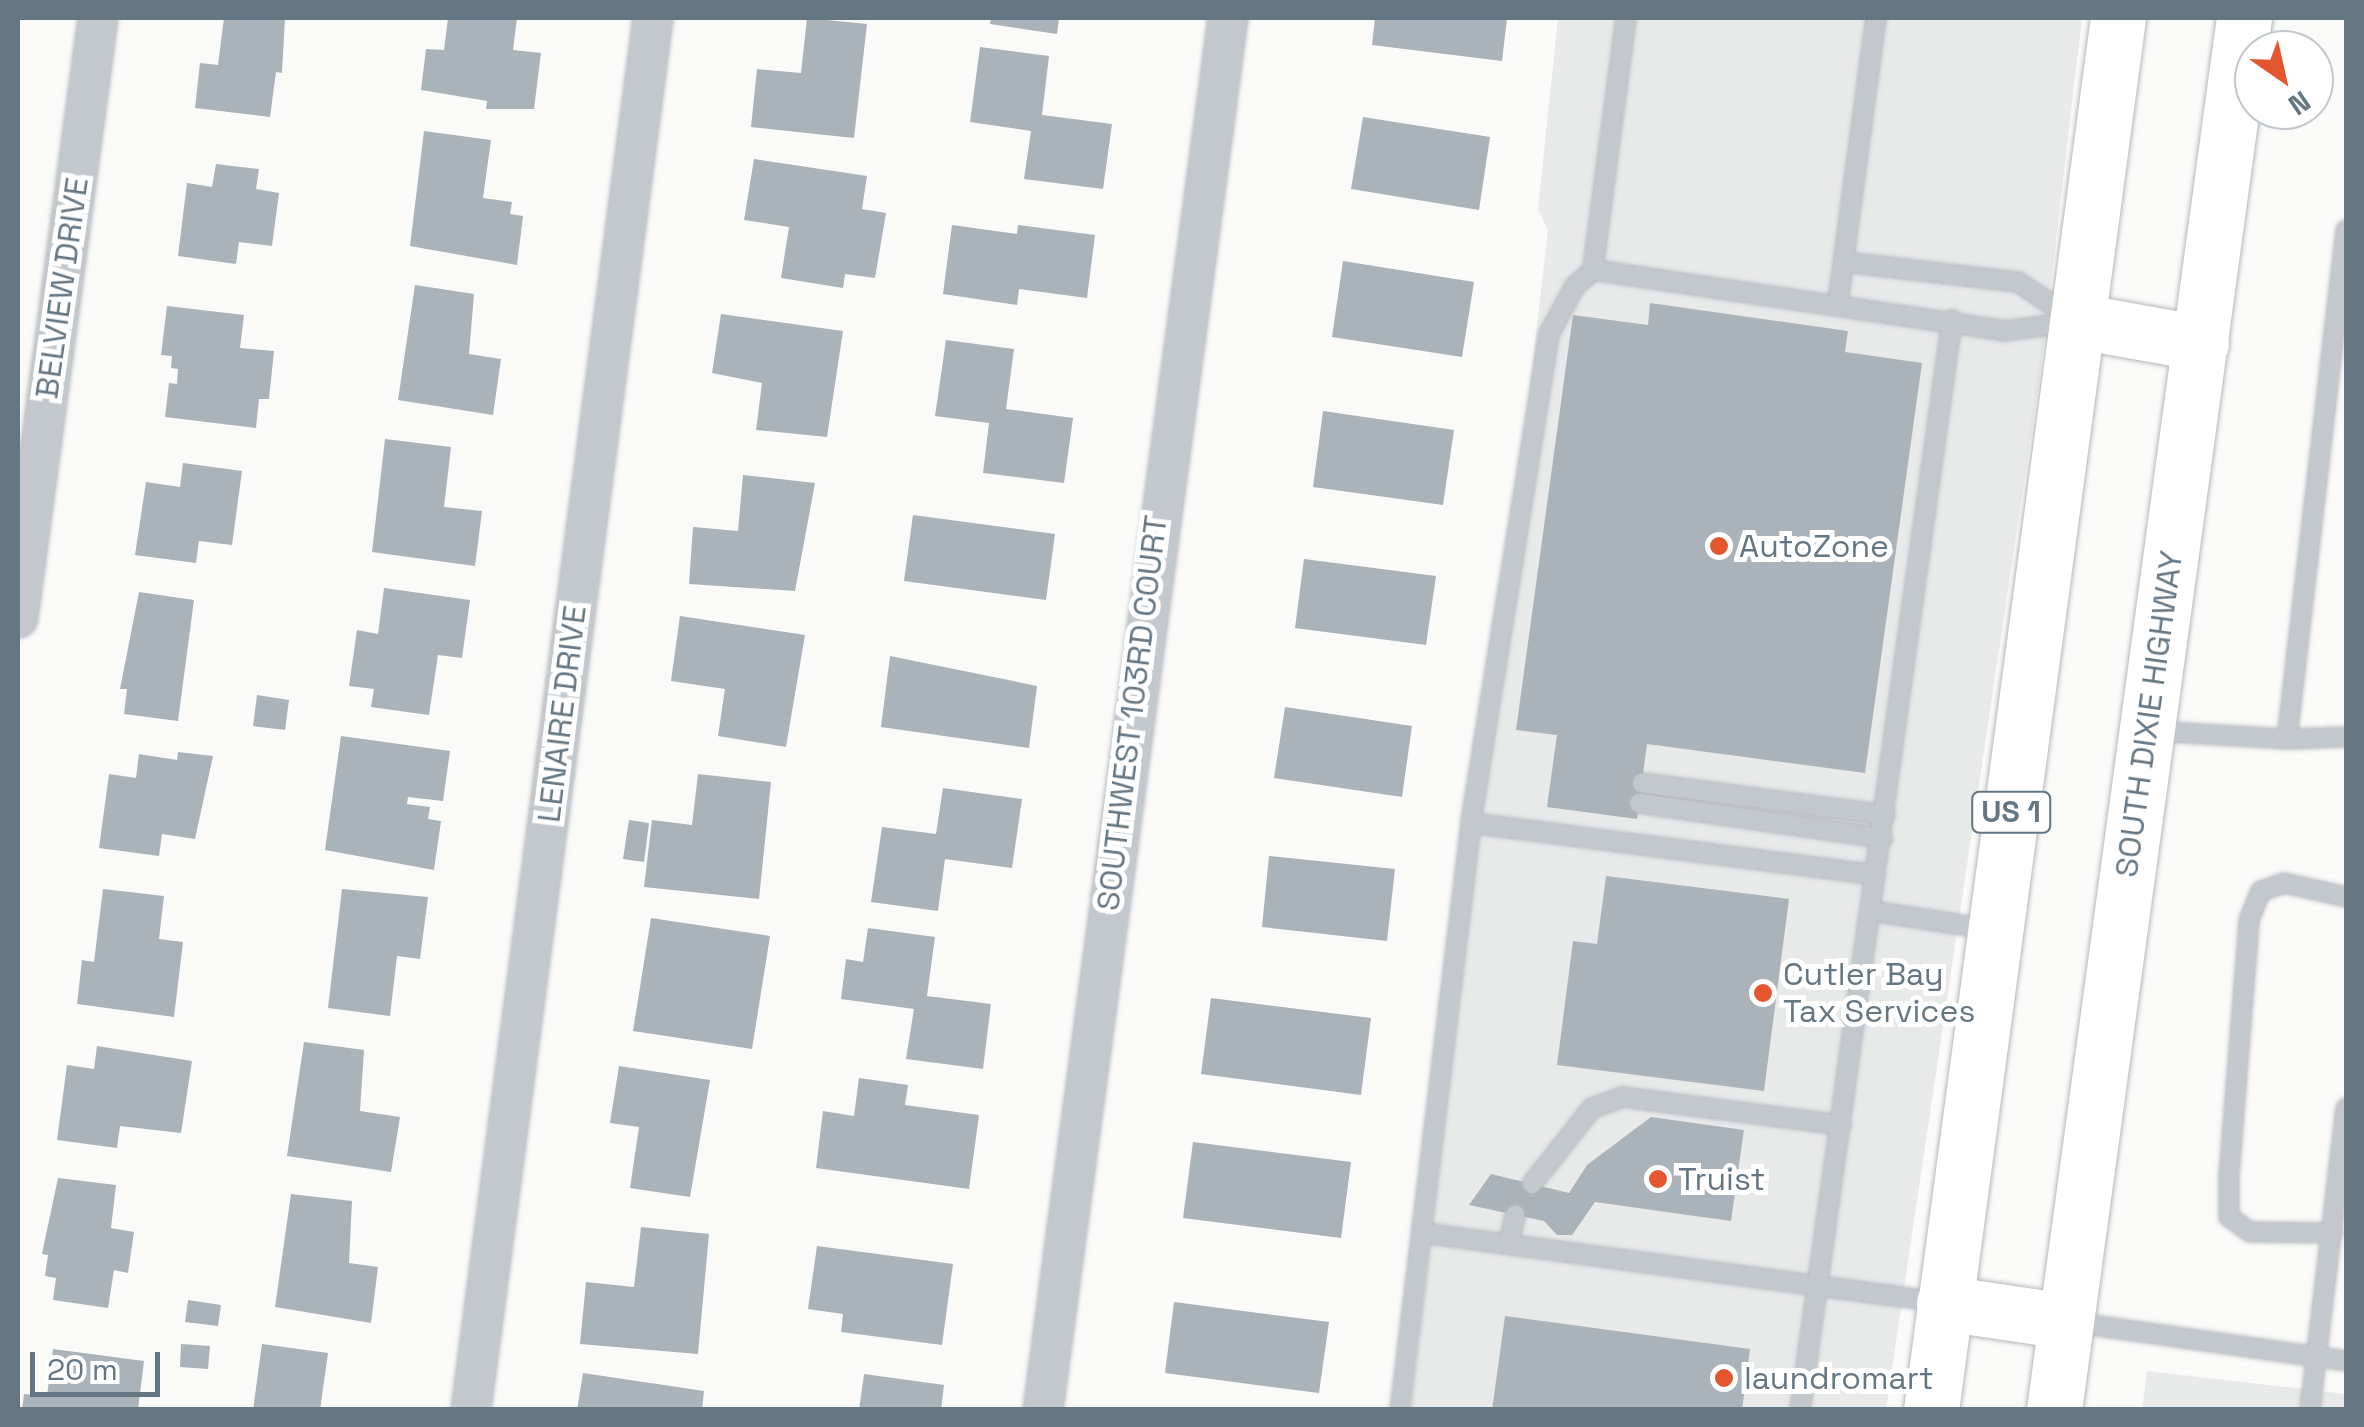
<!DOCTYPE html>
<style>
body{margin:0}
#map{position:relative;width:2364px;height:1427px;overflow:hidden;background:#fafaf8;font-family:"Space Grotesk",sans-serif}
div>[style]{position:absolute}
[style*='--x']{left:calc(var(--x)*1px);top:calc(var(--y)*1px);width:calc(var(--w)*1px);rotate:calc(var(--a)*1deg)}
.built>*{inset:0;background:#e8e9e9}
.building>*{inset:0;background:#aab3b9}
.roads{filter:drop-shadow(0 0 2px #b4b9bd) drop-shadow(0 0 2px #b4b9bd)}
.service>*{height:18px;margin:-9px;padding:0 9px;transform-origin:9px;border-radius:9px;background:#c3c8cc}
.minor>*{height:38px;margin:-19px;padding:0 19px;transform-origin:19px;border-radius:19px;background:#c3c8cc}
.trunk>*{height:55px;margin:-27.5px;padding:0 27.5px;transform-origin:27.5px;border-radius:27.5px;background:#fff}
.dots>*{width:28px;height:28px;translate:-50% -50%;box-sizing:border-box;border:5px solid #fff;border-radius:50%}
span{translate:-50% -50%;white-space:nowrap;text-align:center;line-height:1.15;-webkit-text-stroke:10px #fff;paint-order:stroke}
.shield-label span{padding:2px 8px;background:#fff;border:2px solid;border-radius:8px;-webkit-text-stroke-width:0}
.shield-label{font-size:30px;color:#657683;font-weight:700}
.street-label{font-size:32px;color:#657683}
.poi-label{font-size:32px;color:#657683}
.left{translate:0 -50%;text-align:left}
.frame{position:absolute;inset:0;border:20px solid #657683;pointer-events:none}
.north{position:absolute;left:2234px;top:30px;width:100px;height:100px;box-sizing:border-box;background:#fff;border:2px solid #c1c8cd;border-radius:50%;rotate:146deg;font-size:28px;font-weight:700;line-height:40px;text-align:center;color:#657683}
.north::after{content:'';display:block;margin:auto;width:35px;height:45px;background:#e4572e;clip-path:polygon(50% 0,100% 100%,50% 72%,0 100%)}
.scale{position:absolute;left:30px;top:1352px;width:130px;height:45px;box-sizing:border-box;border:5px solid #657683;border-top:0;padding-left:12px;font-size:30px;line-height:35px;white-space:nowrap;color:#657683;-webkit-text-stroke:8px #fff;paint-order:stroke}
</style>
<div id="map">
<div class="built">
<div style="clip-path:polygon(1558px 18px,2082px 18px,2041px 368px,1886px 1409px,1411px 1410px,1548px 230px,1538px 209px)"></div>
<div style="clip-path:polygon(2147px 1371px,2346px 1394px,2346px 1409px,2142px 1410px)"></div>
</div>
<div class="building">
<div style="clip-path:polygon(224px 18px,285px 18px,282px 73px,276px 72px,270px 117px,195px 108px,200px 63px,218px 65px)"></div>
<div style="clip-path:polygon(448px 18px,517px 18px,513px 50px,541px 53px,534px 109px,486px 109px,487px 101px,421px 90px,426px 49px,444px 50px)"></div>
<div style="clip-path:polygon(807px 18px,867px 24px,854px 138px,751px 127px,757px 69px,801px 73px)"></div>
<div style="clip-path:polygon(991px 18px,1059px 18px,1057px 34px,990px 24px)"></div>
<div style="clip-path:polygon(1375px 18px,1507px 18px,1502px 61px,1372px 45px)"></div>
<div style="clip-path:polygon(980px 47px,1049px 56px,1042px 115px,1112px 124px,1103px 189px,1024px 179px,1031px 131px,970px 122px)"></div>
<div style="clip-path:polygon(1363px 117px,1490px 137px,1479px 210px,1351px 189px)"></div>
<div style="clip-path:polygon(424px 131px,491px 140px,483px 198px,512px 202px,510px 214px,523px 216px,517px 265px,410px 246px)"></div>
<div style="clip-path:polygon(754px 159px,867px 176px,862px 209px,886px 213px,875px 278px,845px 274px,843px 288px,781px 278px,789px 227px,744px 220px)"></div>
<div style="clip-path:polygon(216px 164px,259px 169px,256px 189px,279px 193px,272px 246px,239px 242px,236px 264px,178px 256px,187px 183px,212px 187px)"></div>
<div style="clip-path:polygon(952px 225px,1017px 234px,1018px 225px,1095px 235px,1087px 298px,1019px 289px,1017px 305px,943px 294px)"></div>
<div style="clip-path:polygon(1343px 261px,1474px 282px,1462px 357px,1332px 337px)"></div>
<div style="clip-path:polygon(415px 285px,474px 294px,469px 354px,501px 359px,493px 415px,398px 400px)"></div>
<div style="clip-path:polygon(1650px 303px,1848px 331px,1845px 352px,1922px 363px,1865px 773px,1647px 744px,1637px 819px,1547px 807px,1557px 735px,1516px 730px,1573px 315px,1648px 325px)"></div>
<div style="clip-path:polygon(167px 306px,244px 315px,240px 348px,274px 351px,269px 399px,259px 399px,256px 428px,165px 417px,169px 383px,177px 384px,178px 369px,171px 368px,172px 356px,161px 355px)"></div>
<div style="clip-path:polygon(721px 314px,843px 331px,827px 437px,756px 430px,762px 383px,712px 373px)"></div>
<div style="clip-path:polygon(946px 340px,1014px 349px,1006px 409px,1073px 418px,1064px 483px,983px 473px,989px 423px,935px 416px)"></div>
<div style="clip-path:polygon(1323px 411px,1454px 430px,1443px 505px,1313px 487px)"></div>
<div style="clip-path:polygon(385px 439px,451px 447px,444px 507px,482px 511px,475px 566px,372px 552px)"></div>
<div style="clip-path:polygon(183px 463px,242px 471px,232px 545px,199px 541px,196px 563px,135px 555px,146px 482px,180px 487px)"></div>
<div style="clip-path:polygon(743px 475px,815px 483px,795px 591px,689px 584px,693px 527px,738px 531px)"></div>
<div style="clip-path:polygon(913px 515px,1055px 534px,1046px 600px,904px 581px)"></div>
<div style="clip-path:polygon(1304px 559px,1436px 576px,1426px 645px,1295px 628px)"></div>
<div style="clip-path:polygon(384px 588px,470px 600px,462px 658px,438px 655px,429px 715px,371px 707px,374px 689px,349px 686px,357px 630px,378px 634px)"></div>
<div style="clip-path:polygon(139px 592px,194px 600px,178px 721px,124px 714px,127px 689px,120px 689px)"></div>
<div style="clip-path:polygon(680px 616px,805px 635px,786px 747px,718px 736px,725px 689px,671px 681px)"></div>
<div style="clip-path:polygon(890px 656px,1037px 686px,1029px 748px,881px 727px)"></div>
<div style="clip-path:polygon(257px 695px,289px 700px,285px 730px,253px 726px)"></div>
<div style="clip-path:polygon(1285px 707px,1412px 726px,1402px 797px,1274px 778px)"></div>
<div style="clip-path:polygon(341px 736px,450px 751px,443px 801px,408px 797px,407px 804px,430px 807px,428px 819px,441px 821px,434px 870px,325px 850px)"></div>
<div style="clip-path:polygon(178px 752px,213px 756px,195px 839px,162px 834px,159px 856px,99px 848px,109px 774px,136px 778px,139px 754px,177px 760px)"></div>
<div style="clip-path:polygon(698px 774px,771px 782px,759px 899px,644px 887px,652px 820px,692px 825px)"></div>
<div style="clip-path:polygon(943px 788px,1022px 799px,1012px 868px,945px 859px,938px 911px,871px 902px,882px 827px,936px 834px)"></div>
<div style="clip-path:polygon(629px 820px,649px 823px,644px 862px,623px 859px)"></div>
<div style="clip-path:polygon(1269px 856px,1395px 869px,1387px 941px,1262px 927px)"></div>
<div style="clip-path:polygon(1606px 876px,1789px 899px,1764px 1091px,1557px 1065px,1573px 941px,1597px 944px)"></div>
<div style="clip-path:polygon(103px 889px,164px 896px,159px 939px,183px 942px,174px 1017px,77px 1004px,82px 960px,94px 962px)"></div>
<div style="clip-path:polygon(342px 889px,428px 897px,420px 959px,397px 956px,390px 1016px,328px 1008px)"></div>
<div style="clip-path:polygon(651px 918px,770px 936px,752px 1049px,633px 1031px)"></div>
<div style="clip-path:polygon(868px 928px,935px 937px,927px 996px,991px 1004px,983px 1069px,906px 1059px,914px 1009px,841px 999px,846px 959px,863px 962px)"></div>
<div style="clip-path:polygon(1211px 998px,1371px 1018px,1361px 1095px,1201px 1074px)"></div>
<div style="clip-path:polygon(304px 1042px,364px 1050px,360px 1111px,400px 1117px,391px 1172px,287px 1156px)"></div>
<div style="clip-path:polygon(97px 1046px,192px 1061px,181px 1133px,120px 1126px,117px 1148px,57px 1140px,67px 1065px,94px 1069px)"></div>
<div style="clip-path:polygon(619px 1066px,710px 1080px,690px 1197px,630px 1188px,639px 1127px,610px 1123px)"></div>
<div style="clip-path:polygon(859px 1078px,908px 1085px,905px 1105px,979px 1115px,969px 1189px,816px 1168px,823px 1111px,854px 1116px)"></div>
<div style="clip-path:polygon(1651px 1117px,1744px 1130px,1731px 1221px,1595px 1202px,1572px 1235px,1557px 1235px,1544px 1221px,1469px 1205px,1491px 1174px,1569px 1193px,1587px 1165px)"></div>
<div style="clip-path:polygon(1193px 1142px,1351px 1162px,1341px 1238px,1183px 1218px)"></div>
<div style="clip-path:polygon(58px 1178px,116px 1185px,111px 1228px,134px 1232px,128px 1273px,114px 1270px,108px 1308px,53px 1300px,56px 1278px,45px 1276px,48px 1255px,42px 1254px)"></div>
<div style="clip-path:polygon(291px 1194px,352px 1201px,349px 1263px,378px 1267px,371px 1323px,275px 1307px)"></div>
<div style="clip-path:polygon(641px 1227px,709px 1234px,698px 1354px,580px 1344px,586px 1282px,634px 1287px)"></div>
<div style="clip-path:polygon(817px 1246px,953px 1264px,942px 1345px,841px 1332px,843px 1314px,808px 1309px)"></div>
<div style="clip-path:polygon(188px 1300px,221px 1305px,218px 1326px,185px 1322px)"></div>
<div style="clip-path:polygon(1174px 1302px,1329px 1322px,1319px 1393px,1165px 1373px)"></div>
<div style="clip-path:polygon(1505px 1316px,1750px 1349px,1742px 1410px,1492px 1410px)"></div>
<div style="clip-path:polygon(181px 1344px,210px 1346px,208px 1369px,180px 1367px)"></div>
<div style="clip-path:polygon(262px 1344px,328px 1353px,320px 1410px,253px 1410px)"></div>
<div style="clip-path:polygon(53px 1349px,144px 1361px,138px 1410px,22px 1410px,24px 1394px,47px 1396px)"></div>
<div style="clip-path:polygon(583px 1373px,704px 1391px,702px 1410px,577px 1410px)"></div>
<div style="clip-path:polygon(864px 1374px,944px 1385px,941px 1410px,859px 1410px)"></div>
</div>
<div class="roads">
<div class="service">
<div style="--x:1626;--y:18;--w:254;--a:97.5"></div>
<div style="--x:1593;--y:270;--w:416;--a:8.4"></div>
<div style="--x:2004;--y:331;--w:69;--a:-7.5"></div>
<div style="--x:1844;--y:262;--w:175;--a:6.6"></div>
<div style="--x:2018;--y:282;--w:61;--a:33.7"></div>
<div style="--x:1593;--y:270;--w:24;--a:138"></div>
<div style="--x:1575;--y:286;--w:55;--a:118.4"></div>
<div style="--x:1549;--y:334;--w:495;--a:99.1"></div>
<div style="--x:1471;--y:823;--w:408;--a:7.3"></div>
<div style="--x:1838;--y:302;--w:287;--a:-82.4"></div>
<div style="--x:2151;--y:731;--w:136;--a:3.4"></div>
<div style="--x:2287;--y:739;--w:512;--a:-83.39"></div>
<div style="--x:2287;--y:739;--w:59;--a:-1.9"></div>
<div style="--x:1642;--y:783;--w:245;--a:7.5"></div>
<div style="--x:1639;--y:803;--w:246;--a:8.2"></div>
<div style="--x:1871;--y:911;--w:119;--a:8.7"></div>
<div style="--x:1532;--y:1184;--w:97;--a:-51.7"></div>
<div style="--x:1592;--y:1108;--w:33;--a:-20"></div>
<div style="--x:1623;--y:1097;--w:220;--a:7.3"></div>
<div style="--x:1423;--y:1233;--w:521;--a:7.62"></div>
<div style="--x:2333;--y:1233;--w:83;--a:-179.3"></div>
<div style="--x:2250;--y:1232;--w:26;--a:-144"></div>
<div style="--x:2229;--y:1217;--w:41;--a:-90"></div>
<div style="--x:2229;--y:1176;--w:257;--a:-85.5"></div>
<div style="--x:2249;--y:920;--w:31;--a:-68"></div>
<div style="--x:2261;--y:891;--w:24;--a:-19"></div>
<div style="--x:2284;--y:883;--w:64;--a:12.7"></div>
<div style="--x:1509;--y:1244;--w:30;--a:-78"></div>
<div style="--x:2070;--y:1322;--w:279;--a:8"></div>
<div style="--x:1400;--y:1410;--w:591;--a:-83.1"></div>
<div style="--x:1800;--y:1410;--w:1101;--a:-82.06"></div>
<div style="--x:2310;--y:1410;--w:304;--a:-83.2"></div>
</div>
<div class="minor">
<div style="--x:18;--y:618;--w:605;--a:-82.41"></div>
<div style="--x:471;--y:1410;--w:1404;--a:-82.55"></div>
<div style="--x:1043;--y:1410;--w:1404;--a:-82.43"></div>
</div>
<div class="trunk">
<div style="--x:2078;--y:321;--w:125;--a:10.1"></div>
<div style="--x:1944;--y:1303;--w:123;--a:8.4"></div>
<div style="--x:1931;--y:1410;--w:1405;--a:-82.35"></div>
<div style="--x:2054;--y:1410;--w:1405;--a:-82.23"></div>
</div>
</div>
<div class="dots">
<div style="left:1719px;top:546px;background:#e4572e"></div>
<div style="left:1763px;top:993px;background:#e4572e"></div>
<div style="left:1658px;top:1179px;background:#e4572e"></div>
<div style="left:1724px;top:1378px;background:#e4572e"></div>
</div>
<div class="shield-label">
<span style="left:2011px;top:812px">US 1</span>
</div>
<div class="street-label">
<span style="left:62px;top:288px;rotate:-82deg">BELVIEW DRIVE</span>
<span style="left:1132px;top:713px;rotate:-83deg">SOUTHWEST 103RD COURT</span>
<span style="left:562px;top:714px;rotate:-83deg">LENAIRE DRIVE</span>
<span style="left:2149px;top:714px;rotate:-82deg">SOUTH DIXIE HIGHWAY</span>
</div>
<div class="poi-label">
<span class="left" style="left:1739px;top:546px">AutoZone</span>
<span class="left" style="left:1783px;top:993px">Cutler Bay<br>Tax Services</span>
<span class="left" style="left:1678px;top:1179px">Truist</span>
<span class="left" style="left:1744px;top:1378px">laundromart</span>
</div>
<div class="frame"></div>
<div class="north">N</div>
<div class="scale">20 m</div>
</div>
